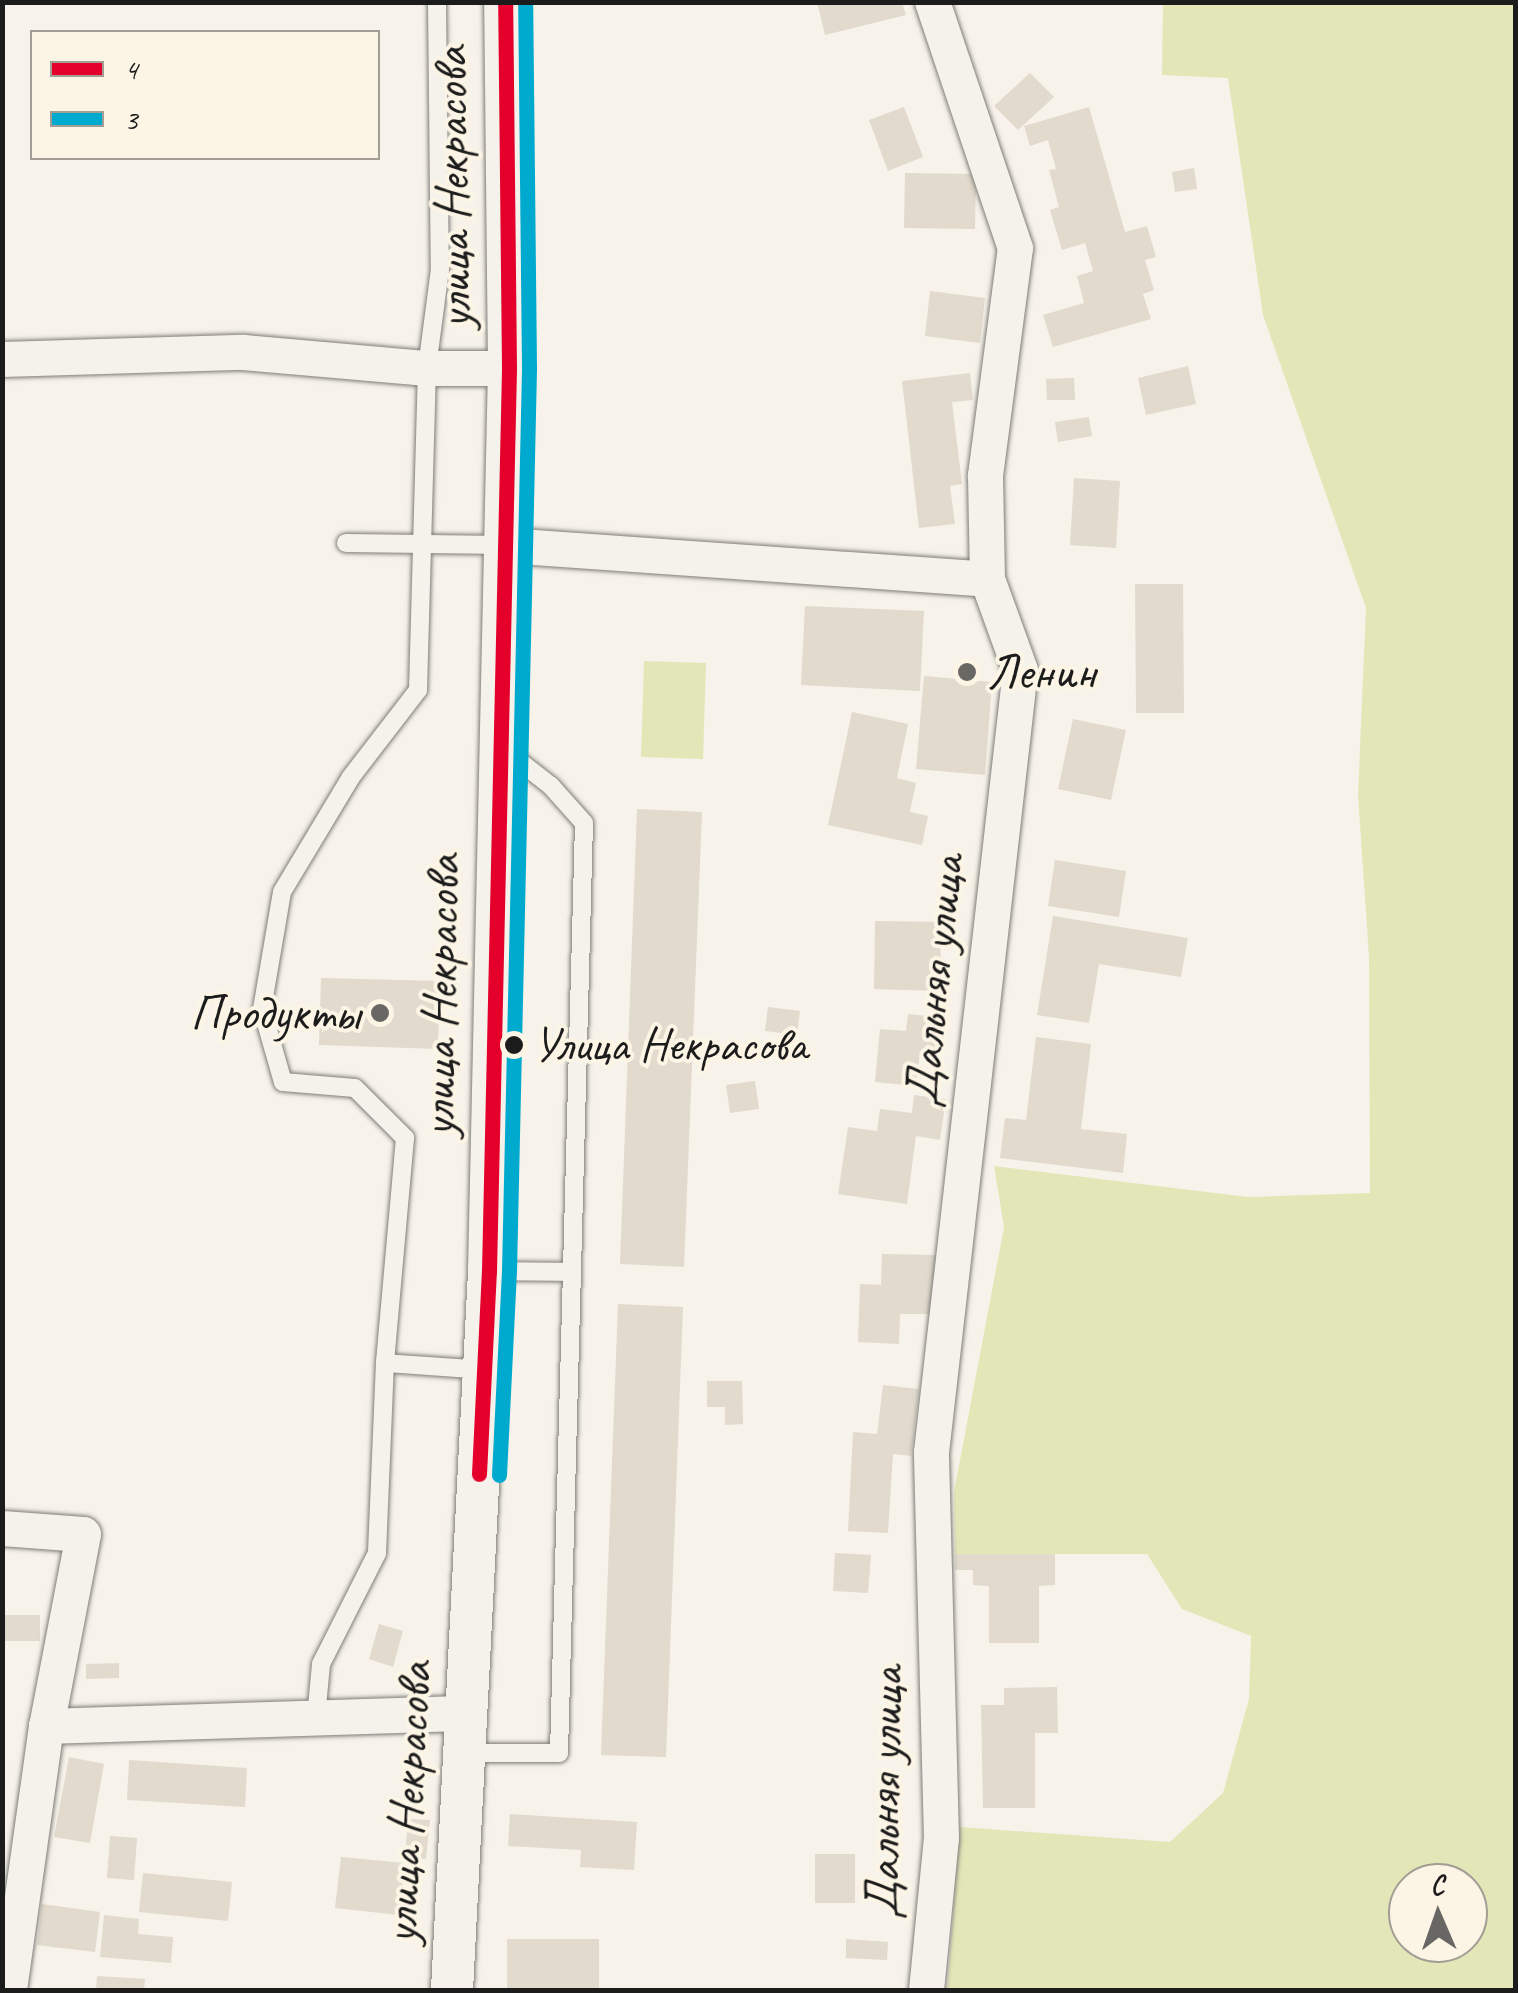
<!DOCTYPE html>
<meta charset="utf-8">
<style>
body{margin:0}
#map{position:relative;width:1518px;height:1993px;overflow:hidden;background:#f7f3ea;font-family:Caveat,sans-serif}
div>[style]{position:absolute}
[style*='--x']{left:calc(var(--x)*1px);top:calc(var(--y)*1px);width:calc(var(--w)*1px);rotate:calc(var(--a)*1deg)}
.green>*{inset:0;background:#e3e7b8}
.building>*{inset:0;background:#e1dacd}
.roads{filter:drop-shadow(0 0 2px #7f7d79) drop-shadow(0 0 2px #7f7d79)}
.service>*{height:18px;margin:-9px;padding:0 9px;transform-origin:9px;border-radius:9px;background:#f5f2ec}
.minor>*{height:35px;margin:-17.5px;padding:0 17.5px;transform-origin:17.5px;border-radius:17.5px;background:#f5f2ec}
.tertiary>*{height:42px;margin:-21px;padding:0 21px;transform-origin:21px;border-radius:21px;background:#f5f2ec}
.bus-1>*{height:15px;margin:-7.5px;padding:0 7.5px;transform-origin:7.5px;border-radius:7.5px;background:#e4002b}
.bus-2>*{height:15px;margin:-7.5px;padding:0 7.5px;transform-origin:7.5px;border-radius:7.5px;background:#00a9ce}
.dots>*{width:28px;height:28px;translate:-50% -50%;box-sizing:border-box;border:5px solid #fcf5e5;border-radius:50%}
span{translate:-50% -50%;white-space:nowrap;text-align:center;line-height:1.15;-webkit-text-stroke:8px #fcf5e5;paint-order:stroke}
.bus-label{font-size:48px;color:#1c1c1c}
.left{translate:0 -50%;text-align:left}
.street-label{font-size:50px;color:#1c1c1c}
.poi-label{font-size:50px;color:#1c1c1c}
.right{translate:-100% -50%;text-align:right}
.frame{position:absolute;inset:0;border:5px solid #1c1c1c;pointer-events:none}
.legend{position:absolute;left:30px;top:30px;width:350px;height:130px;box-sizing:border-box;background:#fcf5e5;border:2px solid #a29e95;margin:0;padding:12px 18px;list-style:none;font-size:30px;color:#1c1c1c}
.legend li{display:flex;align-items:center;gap:20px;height:50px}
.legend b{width:50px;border:2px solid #a29e95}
.north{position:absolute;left:1388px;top:1863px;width:100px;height:100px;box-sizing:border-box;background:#fcf5e5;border:2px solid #a29e95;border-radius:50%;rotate:358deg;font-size:28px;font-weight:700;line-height:40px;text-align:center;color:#1c1c1c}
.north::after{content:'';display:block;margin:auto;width:35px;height:45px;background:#696764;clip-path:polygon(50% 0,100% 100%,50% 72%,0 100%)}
</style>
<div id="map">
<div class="green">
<div style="clip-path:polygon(evenodd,1163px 3px,1515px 3px,1515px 1990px,947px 1990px,960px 1827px,1170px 1842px,1223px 1793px,1249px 1699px,1251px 1636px,1182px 1609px,1147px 1554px,955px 1554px,954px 1492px,1004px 1227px,994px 1166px,1248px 1197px,1370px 1193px,1369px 957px,1358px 795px,1366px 608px,1263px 315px,1228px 78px,1162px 75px,1163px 3px,1408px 1883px,1468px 1883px,1468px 1943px,1408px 1943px,1408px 1883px)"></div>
<div style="clip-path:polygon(644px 661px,706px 663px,703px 759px,641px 757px)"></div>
</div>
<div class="building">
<div style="clip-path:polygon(817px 2px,902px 2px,906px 15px,825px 35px)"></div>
<div style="clip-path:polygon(1030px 73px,1054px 97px,1018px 130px,994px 106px)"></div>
<div style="clip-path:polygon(904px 107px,923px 157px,888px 171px,869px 120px)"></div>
<div style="clip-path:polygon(1089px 107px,1125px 232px,1147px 226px,1156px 257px,1145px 260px,1154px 290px,1143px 294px,1151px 319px,1053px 347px,1043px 315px,1084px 303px,1077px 276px,1093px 271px,1085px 243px,1062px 250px,1050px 210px,1059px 207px,1049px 170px,1056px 169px,1048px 140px,1030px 146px,1024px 126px)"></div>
<div style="clip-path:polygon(1194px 168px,1197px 189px,1175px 192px,1172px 172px)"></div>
<div style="clip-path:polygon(905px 173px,976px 174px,975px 229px,904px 228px)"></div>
<div style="clip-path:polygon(930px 291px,985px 298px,980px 343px,925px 336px)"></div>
<div style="clip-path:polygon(1188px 366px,1196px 404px,1146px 415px,1138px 378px)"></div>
<div style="clip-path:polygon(970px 373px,973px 400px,952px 402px,962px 484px,950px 486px,955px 524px,919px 528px,902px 381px)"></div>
<div style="clip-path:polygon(1074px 378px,1075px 400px,1047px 400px,1046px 379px)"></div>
<div style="clip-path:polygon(1089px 417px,1092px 436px,1058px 442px,1055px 422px)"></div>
<div style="clip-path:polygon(1074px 478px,1120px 481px,1116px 548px,1070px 545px)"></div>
<div style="clip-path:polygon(1135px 584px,1183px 584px,1184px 713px,1136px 713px)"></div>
<div style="clip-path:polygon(805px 606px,924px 611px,920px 691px,801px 685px)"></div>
<div style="clip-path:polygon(924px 676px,992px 682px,985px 775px,916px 769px)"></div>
<div style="clip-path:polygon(852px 712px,908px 724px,897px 778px,916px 783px,910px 812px,928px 816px,922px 845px,828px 825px)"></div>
<div style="clip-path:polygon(1073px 719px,1126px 730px,1111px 800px,1058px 789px)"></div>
<div style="clip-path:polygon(637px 809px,702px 812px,684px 1267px,620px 1264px)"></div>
<div style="clip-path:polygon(1055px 860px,1126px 871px,1119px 917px,1048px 906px)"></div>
<div style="clip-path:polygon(1053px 916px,1188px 938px,1181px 977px,1099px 964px,1089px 1023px,1037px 1015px)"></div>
<div style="clip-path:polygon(875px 921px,941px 922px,940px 991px,874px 989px)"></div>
<div style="clip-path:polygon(321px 978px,440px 981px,438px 1049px,319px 1045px)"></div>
<div style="clip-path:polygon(768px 1007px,800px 1011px,797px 1035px,765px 1031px)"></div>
<div style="clip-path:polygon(908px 1014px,938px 1017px,934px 1054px,920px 1053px,916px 1086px,875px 1082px,880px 1029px,906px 1031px)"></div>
<div style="clip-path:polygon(1036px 1037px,1091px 1044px,1081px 1129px,1127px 1134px,1123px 1173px,1000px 1158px,1005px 1118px,1026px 1120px)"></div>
<div style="clip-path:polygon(755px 1081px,759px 1109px,730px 1113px,726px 1085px)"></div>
<div style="clip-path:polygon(914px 1095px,946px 1099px,940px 1140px,916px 1136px,907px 1204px,838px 1194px,848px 1127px,877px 1131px,880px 1109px,912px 1113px)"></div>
<div style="clip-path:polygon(882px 1254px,937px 1255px,935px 1314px,900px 1314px,899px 1344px,858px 1342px,860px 1284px,881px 1285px)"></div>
<div style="clip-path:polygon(618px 1304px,683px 1307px,666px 1757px,601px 1755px)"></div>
<div style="clip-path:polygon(707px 1381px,742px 1381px,743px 1424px,725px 1425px,725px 1407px,707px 1407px)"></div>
<div style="clip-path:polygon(883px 1385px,919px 1389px,911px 1456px,893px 1454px,888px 1533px,848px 1531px,853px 1432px,877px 1434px)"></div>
<div style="clip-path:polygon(835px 1553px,871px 1555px,868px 1593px,833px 1591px)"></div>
<div style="clip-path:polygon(955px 1554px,1055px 1554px,1055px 1585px,1039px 1586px,1039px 1643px,989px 1643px,989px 1586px,973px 1585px,973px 1570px,955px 1570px)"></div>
<div style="clip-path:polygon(2px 1615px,40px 1615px,40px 1641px,2px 1641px)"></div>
<div style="clip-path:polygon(379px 1624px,403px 1631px,393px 1667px,369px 1659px)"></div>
<div style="clip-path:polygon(119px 1663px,119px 1678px,86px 1679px,86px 1664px)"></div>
<div style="clip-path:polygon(1057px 1687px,1058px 1733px,1035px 1733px,1035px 1808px,983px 1808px,981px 1705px,1004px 1705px,1004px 1688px)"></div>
<div style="clip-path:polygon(69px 1757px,104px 1764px,90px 1843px,54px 1837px)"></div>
<div style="clip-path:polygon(129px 1760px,247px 1768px,245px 1807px,127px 1800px)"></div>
<div style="clip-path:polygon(510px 1814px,637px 1822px,634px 1870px,580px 1867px,581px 1850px,508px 1846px)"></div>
<div style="clip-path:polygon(408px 1819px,430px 1820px,426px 1859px,405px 1858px)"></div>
<div style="clip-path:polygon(110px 1836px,137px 1838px,134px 1880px,107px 1878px)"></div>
<div style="clip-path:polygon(815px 1854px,855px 1854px,855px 1903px,815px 1903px)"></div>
<div style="clip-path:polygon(341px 1857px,405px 1863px,399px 1915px,335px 1908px)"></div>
<div style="clip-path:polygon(143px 1873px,232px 1882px,228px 1921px,139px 1912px)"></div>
<div style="clip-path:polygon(42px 1904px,100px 1912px,95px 1952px,37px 1945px)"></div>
<div style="clip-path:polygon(104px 1915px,139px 1919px,138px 1934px,173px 1937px,171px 1963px,100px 1957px)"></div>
<div style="clip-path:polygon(507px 1939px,599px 1939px,599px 1990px,507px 1990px)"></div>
<div style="clip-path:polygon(846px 1939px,888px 1942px,887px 1960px,846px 1958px)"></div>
<div style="clip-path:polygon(97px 1976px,145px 1979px,144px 1990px,96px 1990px)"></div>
</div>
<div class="roads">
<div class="service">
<div style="--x:437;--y:2;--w:267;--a:89.4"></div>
<div style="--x:440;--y:269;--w:100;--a:97.5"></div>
<div style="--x:427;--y:368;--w:322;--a:91.6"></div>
<div style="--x:418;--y:690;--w:110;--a:127.6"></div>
<div style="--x:351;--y:777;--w:134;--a:121"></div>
<div style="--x:282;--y:892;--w:119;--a:99.7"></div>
<div style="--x:262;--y:1009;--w:76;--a:74"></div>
<div style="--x:283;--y:1082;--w:72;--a:4.8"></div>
<div style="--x:355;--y:1088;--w:71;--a:45"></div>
<div style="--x:405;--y:1138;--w:226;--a:95.1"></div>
<div style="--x:385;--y:1363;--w:99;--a:4"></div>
<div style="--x:346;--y:543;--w:158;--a:0.7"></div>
<div style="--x:490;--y:1271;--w:82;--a:0.7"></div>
<div style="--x:316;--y:1718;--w:54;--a:-84.7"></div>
<div style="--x:321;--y:1664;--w:124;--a:-63.2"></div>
<div style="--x:377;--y:1553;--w:190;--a:-87.6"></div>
<div style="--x:466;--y:1753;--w:93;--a:0"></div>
<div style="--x:559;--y:1753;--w:930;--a:-88.46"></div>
<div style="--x:584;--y:823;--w:50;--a:-131.7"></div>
<div style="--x:551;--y:786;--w:58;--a:-142"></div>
</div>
<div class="minor">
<div style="--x:2;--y:359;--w:241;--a:-1.7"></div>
<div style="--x:243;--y:352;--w:185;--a:5"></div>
<div style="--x:427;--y:368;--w:82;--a:0"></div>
<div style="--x:505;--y:545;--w:483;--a:4"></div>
<div style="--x:2;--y:1528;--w:81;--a:4.2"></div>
<div style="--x:83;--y:1534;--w:196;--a:100.9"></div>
<div style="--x:46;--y:1726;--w:267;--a:98"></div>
<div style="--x:46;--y:1726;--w:422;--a:-1.8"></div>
<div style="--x:926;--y:1990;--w:153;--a:-84.4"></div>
<div style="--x:941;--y:1838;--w:386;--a:-91.5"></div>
<div style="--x:931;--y:1452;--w:787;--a:-83.51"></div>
<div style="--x:1020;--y:670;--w:97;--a:-109.9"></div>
<div style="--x:987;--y:579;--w:104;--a:-91.1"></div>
<div style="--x:985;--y:475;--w:229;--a:-82.5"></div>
<div style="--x:1015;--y:248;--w:260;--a:-108.6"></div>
</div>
<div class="tertiary">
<div style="--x:452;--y:1990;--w:720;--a:-87.05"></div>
<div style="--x:489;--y:1271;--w:903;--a:-88.73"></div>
<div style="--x:509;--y:368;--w:366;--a:-90.6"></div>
</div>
</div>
<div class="bus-1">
<div style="--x:479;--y:1474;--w:203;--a:-87.2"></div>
<div style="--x:489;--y:1271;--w:903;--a:-88.73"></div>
<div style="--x:509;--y:368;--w:366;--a:-90.6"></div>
</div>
<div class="bus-2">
<div style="--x:499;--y:1475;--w:204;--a:-87.2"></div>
<div style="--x:509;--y:1271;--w:903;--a:-88.73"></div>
<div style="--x:529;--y:368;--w:366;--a:-90.6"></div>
</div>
<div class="dots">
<div style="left:967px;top:672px;background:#696764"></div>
<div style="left:380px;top:1013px;background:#696764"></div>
<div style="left:514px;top:1045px;background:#1c1c1c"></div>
</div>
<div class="bus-label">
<span class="left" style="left:533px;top:1045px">Улица Некрасова</span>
</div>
<div class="street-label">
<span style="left:452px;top:188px;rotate:-91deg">улица Некрасова</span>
<span style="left:934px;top:981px;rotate:-84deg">Дальняя улица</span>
<span style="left:440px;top:996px;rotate:-89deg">улица Некрасова</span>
<span style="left:884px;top:1793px;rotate:-89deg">Дальняя улица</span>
<span style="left:407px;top:1803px;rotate:-87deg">улица Некрасова</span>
</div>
<div class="poi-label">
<span class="left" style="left:987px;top:672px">Ленин</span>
<span class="right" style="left:360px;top:1013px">Продукты</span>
</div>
<div class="frame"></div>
<ul class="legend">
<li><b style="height:12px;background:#e4002b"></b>4</li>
<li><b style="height:12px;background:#00a9ce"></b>3</li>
</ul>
<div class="north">С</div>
</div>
